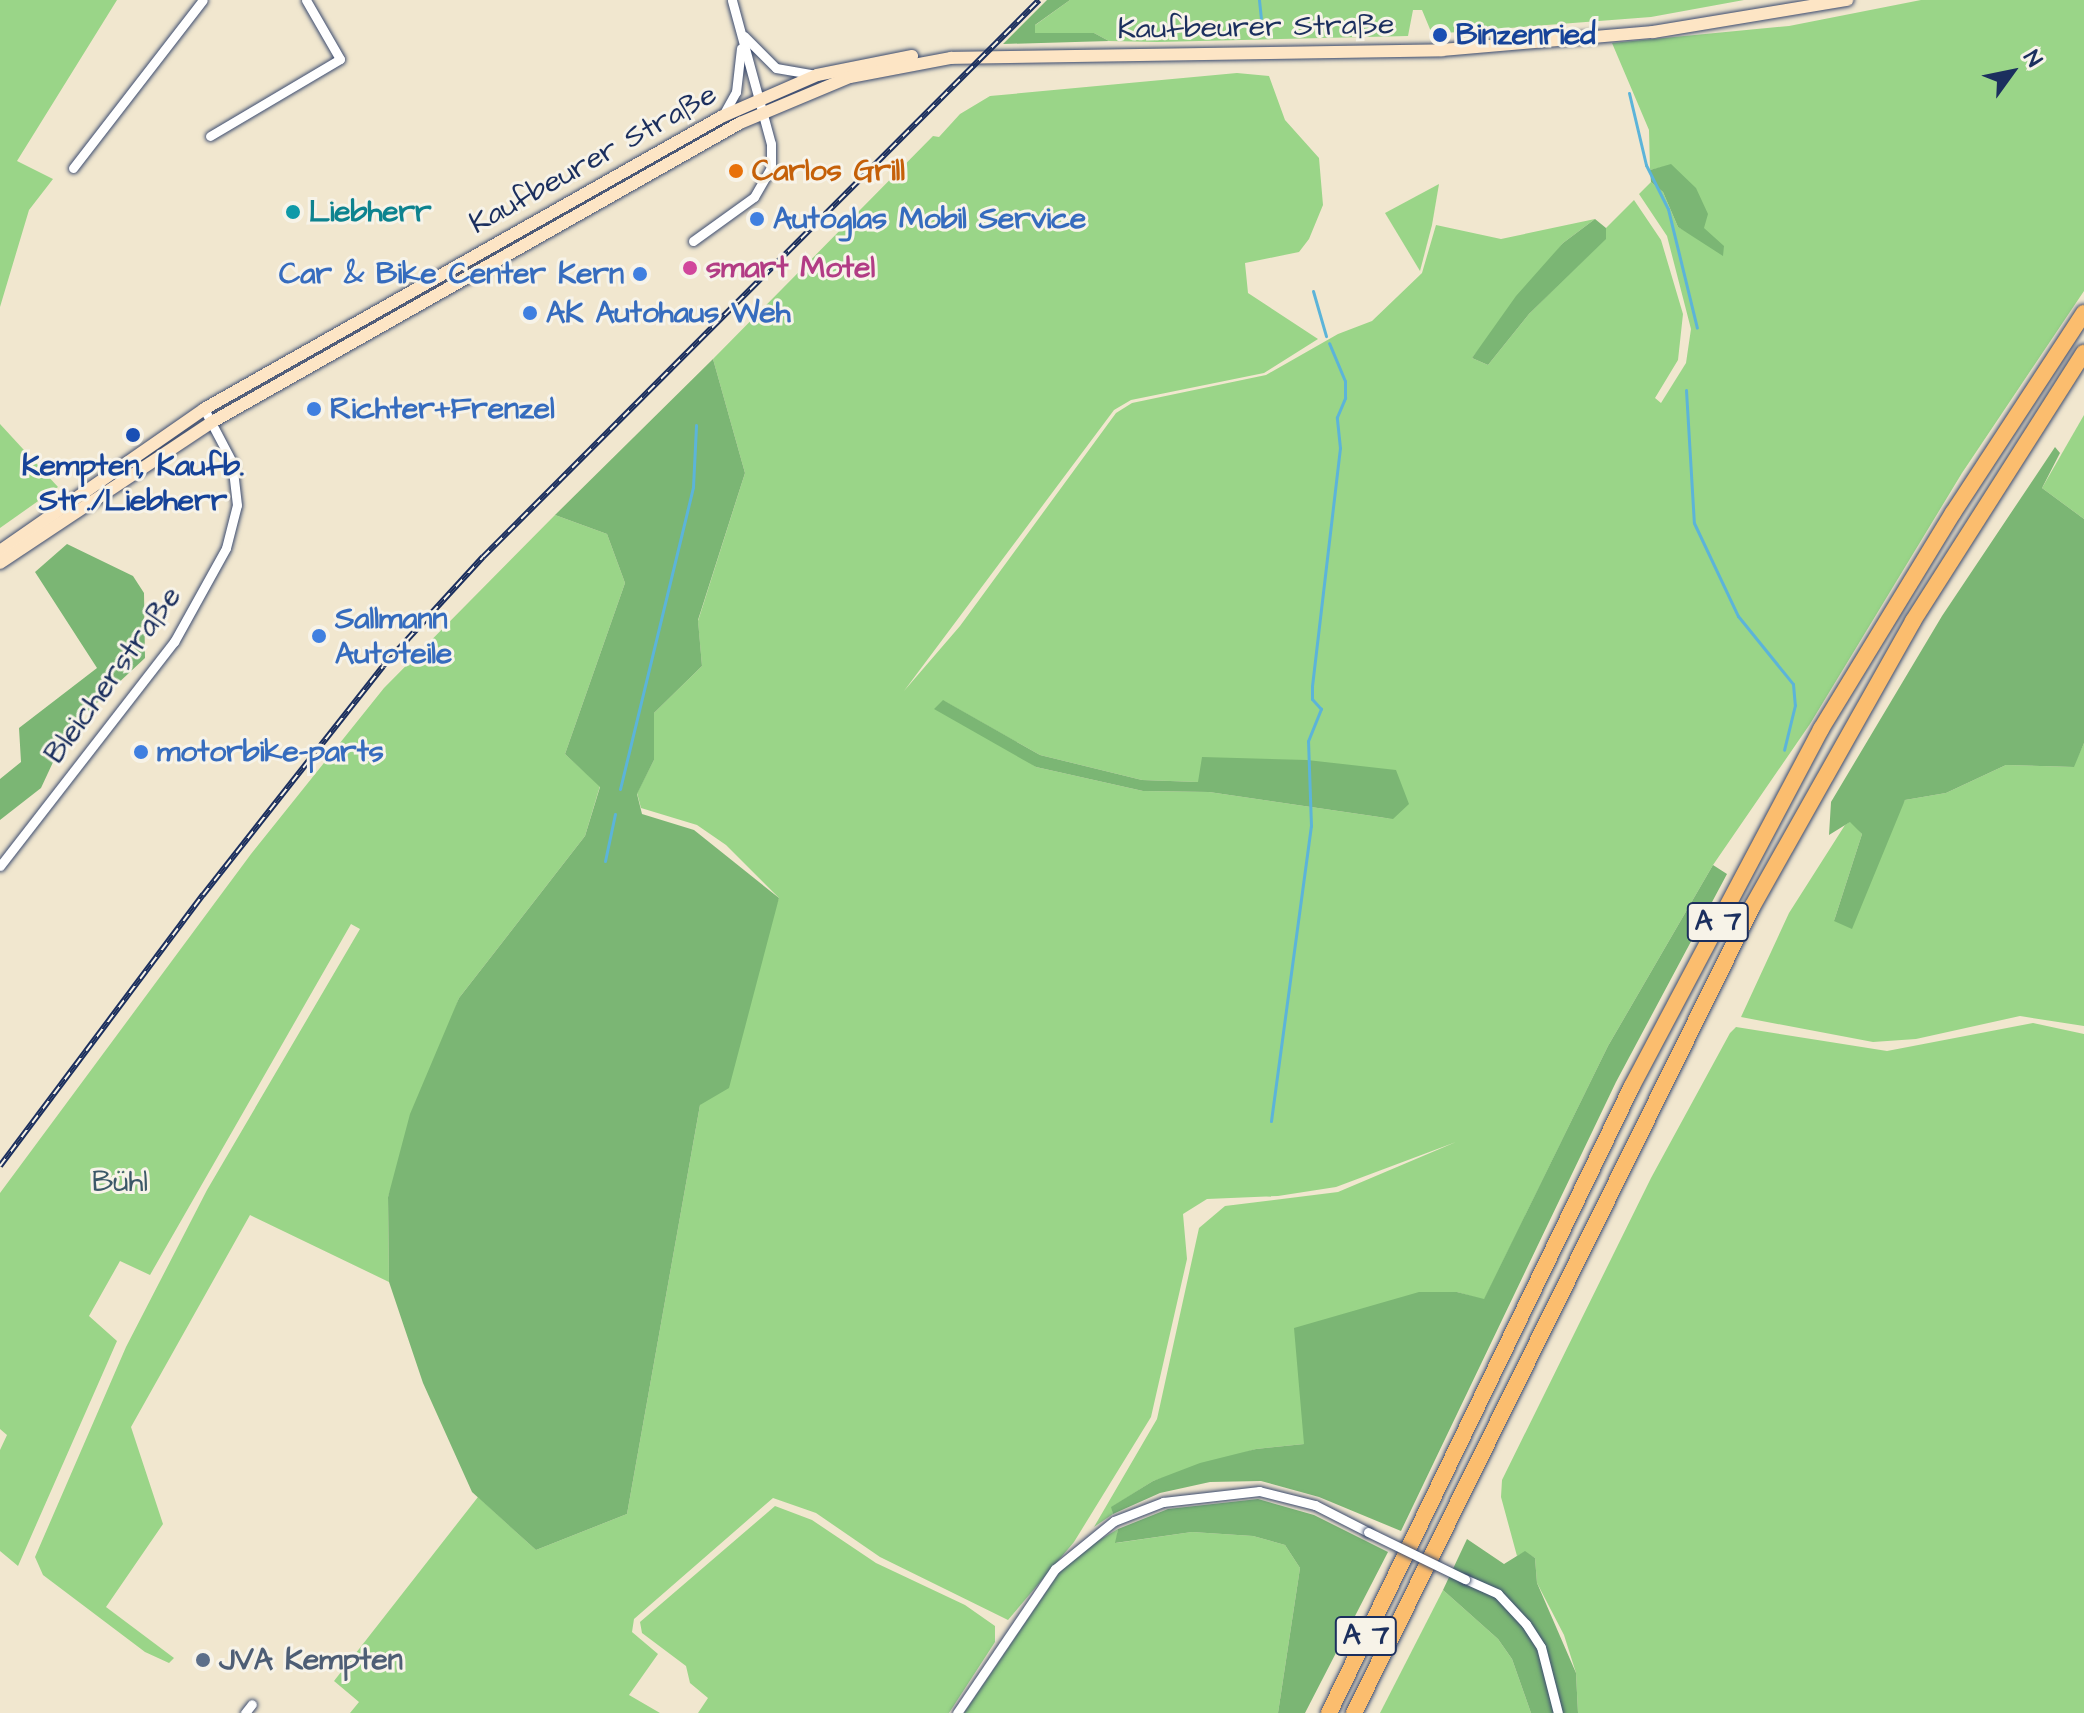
<!DOCTYPE html>
<meta charset="utf-8">
<style>
body{margin:0}
#map{position:relative;width:2084px;height:1713px;overflow:hidden;background:#f1e7cf;font-family:"Architects Daughter",sans-serif}
div>[style]{position:absolute}
[style*='--x']{left:calc(var(--x)*1px);top:calc(var(--y)*1px);width:calc(var(--w)*1px);rotate:calc(var(--a)*1deg)}
.green>*{inset:0;background:#9ad588}
.forest>*{inset:0;background:#7bb674}
.stream>*{height:3px;margin:-1.5px;padding:0 1.5px;transform-origin:1.5px;border-radius:1.5px;background:#5cb4d9}
.roads{filter:drop-shadow(0 0 2px #3b4b6f) drop-shadow(0 0 2px #3b4b6f)}
.street>*{height:9px;margin:-4.5px;padding:0 4.5px;transform-origin:4.5px;border-radius:4.5px;background:#fff}
.secondary>*{height:12px;margin:-6px;padding:0 6px;transform-origin:6px;border-radius:6px;background:#fde5c5}
.highway>*{height:16px;margin:-8px;padding:0 8px;transform-origin:8px;border-radius:8px;background:#fbbd6e}
.rail>*{height:6px;margin-top:-3px;transform-origin:0;background:repeating-linear-gradient(90deg,#f7f3e8 0 9px,#1b2f5e 0 18px);box-sizing:border-box;border-block:2px solid #1b2f5e}
.bridges{filter:drop-shadow(0 0 2px #3b4b6f) drop-shadow(0 0 2px #3b4b6f)}
.street-bridge>*{height:9px;margin:-4.5px;padding:0 4.5px;transform-origin:4.5px;border-radius:4.5px;background:#fff}
.dots>*{width:22px;height:22px;translate:-50% -50%;box-sizing:border-box;border:4px solid #f7f3e8;border-radius:50%}
span{translate:-50% -50%;white-space:nowrap;text-align:center;line-height:1.15;-webkit-text-stroke:6px #f7f3e8;paint-order:stroke}
.shield-label span{padding:2px 6px;background:#f7f3e8;border:2px solid;border-radius:6px;-webkit-text-stroke-width:0}
.shield-label{font-size:28px;color:#1b2f5e;font-weight:700}
.street-label{font-size:30px;color:#1b2f5e}
.transit-label{font-size:30px;color:#164399;font-weight:700}
.left{translate:0 -50%;text-align:left}
.food-label{font-size:30px;color:#c56008;font-weight:700}
.culture-label{font-size:30px;color:#0d838f;font-weight:700}
.shop-label{font-size:30px;color:#366cbe;font-weight:700}
.right{translate:-100% -50%;text-align:right}
.hotel-label{font-size:30px;color:#b23c85;font-weight:700}
.park-label{font-size:30px;color:#3b5868}
.service-label{font-size:30px;color:#4e5e75;font-weight:700}
.north{position:absolute;left:1972px;top:32px;width:80px;height:80px;-webkit-text-stroke:6px #f7f3e8;paint-order:stroke;rotate:57deg;font-size:22px;font-weight:700;line-height:32px;text-align:center;color:#1b2f5e}
.north::after{content:'';display:block;margin:auto;width:28px;height:36px;background:#1b2f5e;clip-path:polygon(50% 0,100% 100%,50% 72%,0 100%)}
</style>
<div id="map">
<div class="green">
<div style="clip-path:polygon(0 0,117px 0,17px 161px,53px 179px,29px 210px,0 307px)"></div>
<div style="clip-path:polygon(1070px 0,1744px 0,1651px 17px,1432px 34px,1422px 10px,1413px 10px,1408px 36px,1158px 42px,1109px 41px,1094px 33px,1035px 33px,1034px 26px)"></div>
<div style="clip-path:polygon(evenodd,1921px 0,2084px 0,2084px 291px,1962px 473px,1810px 724px,1713px 865px,1608px 1046px,1484px 1300px,1457px 1292px,1304px 1444px,1256px 1449px,1153px 1481px,1112px 1507px,1113px 1514px,1094px 1527px,1157px 1419px,1199px 1228px,1225px 1206px,1338px 1192px,1456px 1142px,1336px 1187px,1278px 1196px,1207px 1199px,1183px 1214px,1187px 1259px,1151px 1417px,1074px 1542px,1008px 1620px,880px 1557px,816px 1513px,773px 1498px,634px 1619px,632px 1632px,658px 1654px,629px 1695px,660px 1713px,350px 1713px,359px 1702px,334px 1681px,478px 1497px,536px 1550px,627px 1514px,700px 1105px,779px 898px,726px 845px,697px 825px,641px 808px,637px 793px,654px 760px,654px 713px,702px 666px,698px 621px,745px 473px,713px 359px,933px 136px,939px 137px,960px 114px,990px 96px,1237px 73px,1269px 76px,1285px 120px,1319px 158px,1323px 205px,1309px 239px,1299px 252px,1245px 263px,1248px 293px,1318px 339px,1264px 373px,1131px 400px,1114px 410px,904px 691px,960px 626px,1116px 413px,1132px 403px,1266px 375px,1338px 334px,1372px 321px,1422px 273px,1436px 225px,1501px 239px,1595px 219px,1563px 243px,1472px 358px,1488px 365px,1529px 314px,1605px 239px,1606px 228px,1634px 200px,1661px 240px,1683px 314px,1678px 360px,1655px 398px,1661px 403px,1686px 363px,1691px 329px,1667px 236px,1639px 194px,1651px 182px,1663px 192px,1678px 227px,1689px 233px,1704px 228px,1671px 165px,1650px 170px,1649px 130px,1612px 43px,1789px 26px,1921px 0,944px 701px,1040px 755px,1142px 780px,1198px 782px,1393px 819px,1209px 792px,1143px 791px,1036px 767px,944px 701px)"></div>
<div style="clip-path:polygon(1439px 184px,1432px 225px,1420px 271px,1385px 213px)"></div>
<div style="clip-path:polygon(2084px 415px,2084px 519px,2042px 488px)"></div>
<div style="clip-path:polygon(0 424px,58px 487px,0 528px)"></div>
<div style="clip-path:polygon(555px 515px,607px 534px,625px 583px,565px 754px,600px 786px,585px 836px,459px 998px,388px 1197px,389px 1282px,250px 1215px,131px 1427px,163px 1524px,106px 1607px,174px 1658px,169px 1663px,145px 1652px,43px 1575px,35px 1557px,126px 1347px,207px 1190px,360px 929px,351px 924px,150px 1275px,120px 1261px,89px 1316px,117px 1341px,18px 1566px,0 1551px,0 1450px,7px 1435px,0 1429px,0 1193px,251px 854px,384px 688px)"></div>
<div style="clip-path:polygon(2084px 743px,2084px 1026px,2020px 1016px,1916px 1039px,1873px 1042px,1741px 1017px,1789px 913px,1845px 825px,1851px 821px,1862px 834px,1834px 921px,1905px 800px,1946px 793px,2006px 765px,2073px 767px)"></div>
<div style="clip-path:polygon(2033px 1023px,2084px 1034px,2084px 1713px,1578px 1713px,1576px 1673px,1564px 1635px,1537px 1583px,1535px 1558px,1525px 1552px,1517px 1556px,1501px 1497px,1502px 1480px,1651px 1178px,1730px 1033px,1736px 1027px,1887px 1051px)"></div>
<div style="clip-path:polygon(775px 1506px,812px 1520px,876px 1563px,965px 1605px,995px 1626px,995px 1642px,949px 1713px,698px 1713px,708px 1698px,690px 1683px,686px 1666px,642px 1633px,640px 1622px)"></div>
<div style="clip-path:polygon(1118px 1529px,1116px 1543px,1192px 1532px,1253px 1536px,1285px 1545px,1300px 1568px,1278px 1713px,964px 1713px,1059px 1573px,1086px 1548px)"></div>
<div style="clip-path:polygon(1443px 1590px,1498px 1639px,1512px 1659px,1531px 1713px,1380px 1713px)"></div>
</div>
<div class="forest">
<div style="clip-path:polygon(1047px 0,1070px 0,1035px 25px,1035px 33px,1094px 33px,1109px 41px,1003px 44px)"></div>
<div style="clip-path:polygon(1671px 164px,1696px 188px,1708px 214px,1704px 228px,1724px 246px,1723px 256px,1678px 227px,1663px 192px,1651px 182px,1650px 170px)"></div>
<div style="clip-path:polygon(1595px 219px,1606px 228px,1606px 239px,1529px 314px,1488px 365px,1472px 358px,1516px 296px,1563px 243px)"></div>
<div style="clip-path:polygon(713px 359px,745px 473px,698px 620px,702px 666px,654px 713px,654px 760px,637px 794px,642px 814px,694px 830px,779px 898px,729px 1088px,700px 1105px,627px 1514px,536px 1550px,472px 1492px,423px 1383px,389px 1282px,388px 1197px,410px 1114px,459px 998px,585px 836px,600px 787px,565px 754px,625px 583px,607px 534px,555px 515px)"></div>
<div style="clip-path:polygon(2055px 447px,2060px 453px,2042px 488px,2084px 519px,2084px 743px,2074px 767px,2006px 765px,1946px 793px,1905px 800px,1852px 929px,1834px 921px,1862px 834px,1850px 822px,1829px 835px,1831px 802px,1942px 616px)"></div>
<div style="clip-path:polygon(67px 544px,133px 576px,144px 593px,145px 658px,68px 730px,41px 788px,0 820px,0 779px,21px 762px,19px 728px,97px 668px,35px 572px)"></div>
<div style="clip-path:polygon(943px 700px,1040px 755px,1142px 780px,1198px 782px,1202px 757px,1307px 760px,1396px 770px,1409px 804px,1393px 819px,1209px 792px,1143px 791px,1036px 767px,934px 709px)"></div>
<div style="clip-path:polygon(1713px 865px,1727px 874px,1616px 1082px,1401px 1531px,1319px 1497px,1261px 1481px,1210px 1482px,1160px 1493px,1113px 1514px,1111px 1507px,1153px 1481px,1200px 1463px,1256px 1449px,1304px 1444px,1294px 1328px,1419px 1292px,1457px 1292px,1484px 1299px,1608px 1046px)"></div>
<div style="clip-path:polygon(1258px 1499px,1314px 1515px,1388px 1552px,1305px 1713px,1278px 1713px,1300px 1568px,1285px 1545px,1253px 1536px,1192px 1532px,1115px 1543px,1118px 1529px,1168px 1509px)"></div>
<div style="clip-path:polygon(1467px 1539px,1504px 1564px,1525px 1551px,1535px 1558px,1537px 1583px,1576px 1673px,1578px 1713px,1531px 1713px,1512px 1659px,1498px 1639px,1443px 1590px)"></div>
</div>
<div class="stream">
<div style="--x:1259;--y:0;--w:18;--a:84"></div>
<div style="--x:1629;--y:93;--w:74;--a:76.7"></div>
<div style="--x:1646;--y:165;--w:49;--a:63.4"></div>
<div style="--x:1668;--y:209;--w:122;--a:76.3"></div>
<div style="--x:1313;--y:291;--w:47;--a:73.9"></div>
<div style="--x:1686;--y:390;--w:133;--a:86.6"></div>
<div style="--x:1694;--y:523;--w:103;--a:64.7"></div>
<div style="--x:1738;--y:616;--w:87;--a:51"></div>
<div style="--x:1793;--y:684;--w:21;--a:85"></div>
<div style="--x:1795;--y:705;--w:46;--a:103.7"></div>
<div style="--x:620;--y:789;--w:311;--a:-76.4"></div>
<div style="--x:693;--y:487;--w:62;--a:-87.2"></div>
<div style="--x:605;--y:861;--w:48;--a:-78"></div>
<div style="--x:1271;--y:1121;--w:298;--a:-82.3"></div>
<div style="--x:1311;--y:826;--w:85;--a:-92"></div>
<div style="--x:1308;--y:741;--w:35;--a:-68"></div>
<div style="--x:1321;--y:709;--w:13;--a:-132"></div>
<div style="--x:1312;--y:699;--w:13;--a:-90"></div>
<div style="--x:1312;--y:686;--w:240;--a:-83.3"></div>
<div style="--x:1340;--y:448;--w:31;--a:-96"></div>
<div style="--x:1337;--y:417;--w:21;--a:-67"></div>
<div style="--x:1345;--y:398;--w:17;--a:-90"></div>
<div style="--x:1345;--y:381;--w:41;--a:-112.8"></div>
</div>
<div class="roads">
<div class="street">
<div style="--x:744;--y:36;--w:45;--a:45"></div>
<div style="--x:776;--y:68;--w:42;--a:9.7"></div>
<div style="--x:722;--y:117;--w:29;--a:-61"></div>
<div style="--x:736;--y:92;--w:44;--a:-83.5"></div>
<div style="--x:210;--y:136;--w:151;--a:-30.6"></div>
<div style="--x:340;--y:59;--w:68;--a:-120"></div>
<div style="--x:73;--y:168;--w:212;--a:-52.3"></div>
<div style="--x:693;--y:241;--w:75;--a:-35.8"></div>
<div style="--x:754;--y:197;--w:34;--a:-60"></div>
<div style="--x:771;--y:167;--w:23;--a:-90"></div>
<div style="--x:771;--y:144;--w:149;--a:-105.2"></div>
<div style="--x:0;--y:866;--w:284;--a:-52.2"></div>
<div style="--x:174;--y:642;--w:107;--a:-61"></div>
<div style="--x:226;--y:548;--w:44;--a:-75.7"></div>
<div style="--x:237;--y:505;--w:43;--a:-96.6"></div>
<div style="--x:232;--y:462;--w:60;--a:-117.8"></div>
<div style="--x:1465;--y:1579;--w:36;--a:24"></div>
<div style="--x:1498;--y:1594;--w:41;--a:47"></div>
<div style="--x:1526;--y:1624;--w:27;--a:57"></div>
<div style="--x:1541;--y:1647;--w:68;--a:75.6"></div>
<div style="--x:245;--y:1713;--w:11;--a:-52"></div>
<div style="--x:957;--y:1713;--w:174;--a:-55.8"></div>
<div style="--x:1055;--y:1569;--w:76;--a:-39.1"></div>
<div style="--x:1114;--y:1521;--w:53;--a:-21.2"></div>
<div style="--x:1163;--y:1502;--w:97;--a:-6.5"></div>
<div style="--x:1259;--y:1491;--w:58;--a:14"></div>
<div style="--x:1315;--y:1505;--w:59;--a:27"></div>
</div>
<div class="secondary">
<div style="--x:0;--y:551;--w:249;--a:-34.8"></div>
<div style="--x:204;--y:409;--w:594;--a:-29.46"></div>
<div style="--x:721;--y:117;--w:105;--a:-23.6"></div>
<div style="--x:817;--y:75;--w:97;--a:-11.3"></div>
<div style="--x:0;--y:563;--w:255;--a:-33.6"></div>
<div style="--x:212;--y:422;--w:607;--a:-29.52"></div>
<div style="--x:740;--y:123;--w:119;--a:-22.7"></div>
<div style="--x:850;--y:77;--w:103;--a:-10.7"></div>
<div style="--x:951;--y:58;--w:491;--a:-0.9"></div>
<div style="--x:1442;--y:50;--w:212;--a:-4.9"></div>
<div style="--x:1653;--y:32;--w:197;--a:-9.4"></div>
</div>
<div class="highway">
<div style="--x:1329;--y:1713;--w:696;--a:-64.21"></div>
<div style="--x:1632;--y:1086;--w:404;--a:-62.1"></div>
<div style="--x:1821;--y:729;--w:253;--a:-58.6"></div>
<div style="--x:1953;--y:513;--w:239;--a:-56.8"></div>
<div style="--x:1354;--y:1713;--w:899;--a:-63.72"></div>
<div style="--x:1752;--y:907;--w:328;--a:-60.6"></div>
<div style="--x:1913;--y:621;--w:318;--a:-57.5"></div>
</div>
</div>
<div class="rail">
<div style="--x:0;--y:1166;--w:339;--a:-53.2"></div>
<div style="--x:203;--y:895;--w:291;--a:-51.8"></div>
<div style="--x:383;--y:666;--w:148;--a:-47.5"></div>
<div style="--x:483;--y:557;--w:787;--a:-45.05"></div>
</div>
<div class="bridges">
<div class="street-bridge">
<div style="--x:1368;--y:1532;--w:108;--a:25.9"></div>
</div>
</div>
<div class="dots">
<div style="left:1440px;top:35px;background:#1a4fb4"></div>
<div style="left:736px;top:171px;background:#e8710a"></div>
<div style="left:293px;top:212px;background:#0f9aa8"></div>
<div style="left:757px;top:219px;background:#3f7fe0"></div>
<div style="left:690px;top:268px;background:#d1479c"></div>
<div style="left:640px;top:274px;background:#3f7fe0"></div>
<div style="left:530px;top:313px;background:#3f7fe0"></div>
<div style="left:314px;top:409px;background:#3f7fe0"></div>
<div style="left:133px;top:435px;background:#1a4fb4"></div>
<div style="left:319px;top:636px;background:#3f7fe0"></div>
<div style="left:141px;top:752px;background:#3f7fe0"></div>
<div style="left:203px;top:1660px;background:#5c6f8a"></div>
</div>
<div class="shield-label">
<span style="left:1718px;top:922px">A 7</span>
<span style="left:1366px;top:1636px">A 7</span>
</div>
<div class="street-label">
<span style="left:1256px;top:27px;rotate:-1deg">Kaufbeurer Straße</span>
<span style="left:593px;top:159px;rotate:-29deg">Kaufbeurer Straße</span>
<span style="left:113px;top:675px;rotate:-54deg">Bleicherstraße</span>
</div>
<div class="transit-label">
<span class="left" style="left:1456px;top:35px">Binzenried</span>
<span style="left:133px;top:483px">Kempten, Kaufb.<br>Str./Liebherr</span>
</div>
<div class="food-label">
<span class="left" style="left:752px;top:171px">Carlos Grill</span>
</div>
<div class="culture-label">
<span class="left" style="left:309px;top:212px">Liebherr</span>
</div>
<div class="shop-label">
<span class="left" style="left:773px;top:219px">Autoglas Mobil Service</span>
<span class="right" style="left:624px;top:274px">Car &amp; Bike Center Kern</span>
<span class="left" style="left:546px;top:313px">AK Autohaus Weh</span>
<span class="left" style="left:330px;top:409px">Richter+Frenzel</span>
<span class="left" style="left:335px;top:636px">Sallmann<br>Autoteile</span>
<span class="left" style="left:157px;top:752px">motorbike-parts</span>
</div>
<div class="hotel-label">
<span class="left" style="left:706px;top:268px">smart Motel</span>
</div>
<div class="park-label">
<span style="left:120px;top:1182px">Bühl</span>
</div>
<div class="service-label">
<span class="left" style="left:219px;top:1660px">JVA Kempten</span>
</div>
<div class="north">N</div>
</div>
